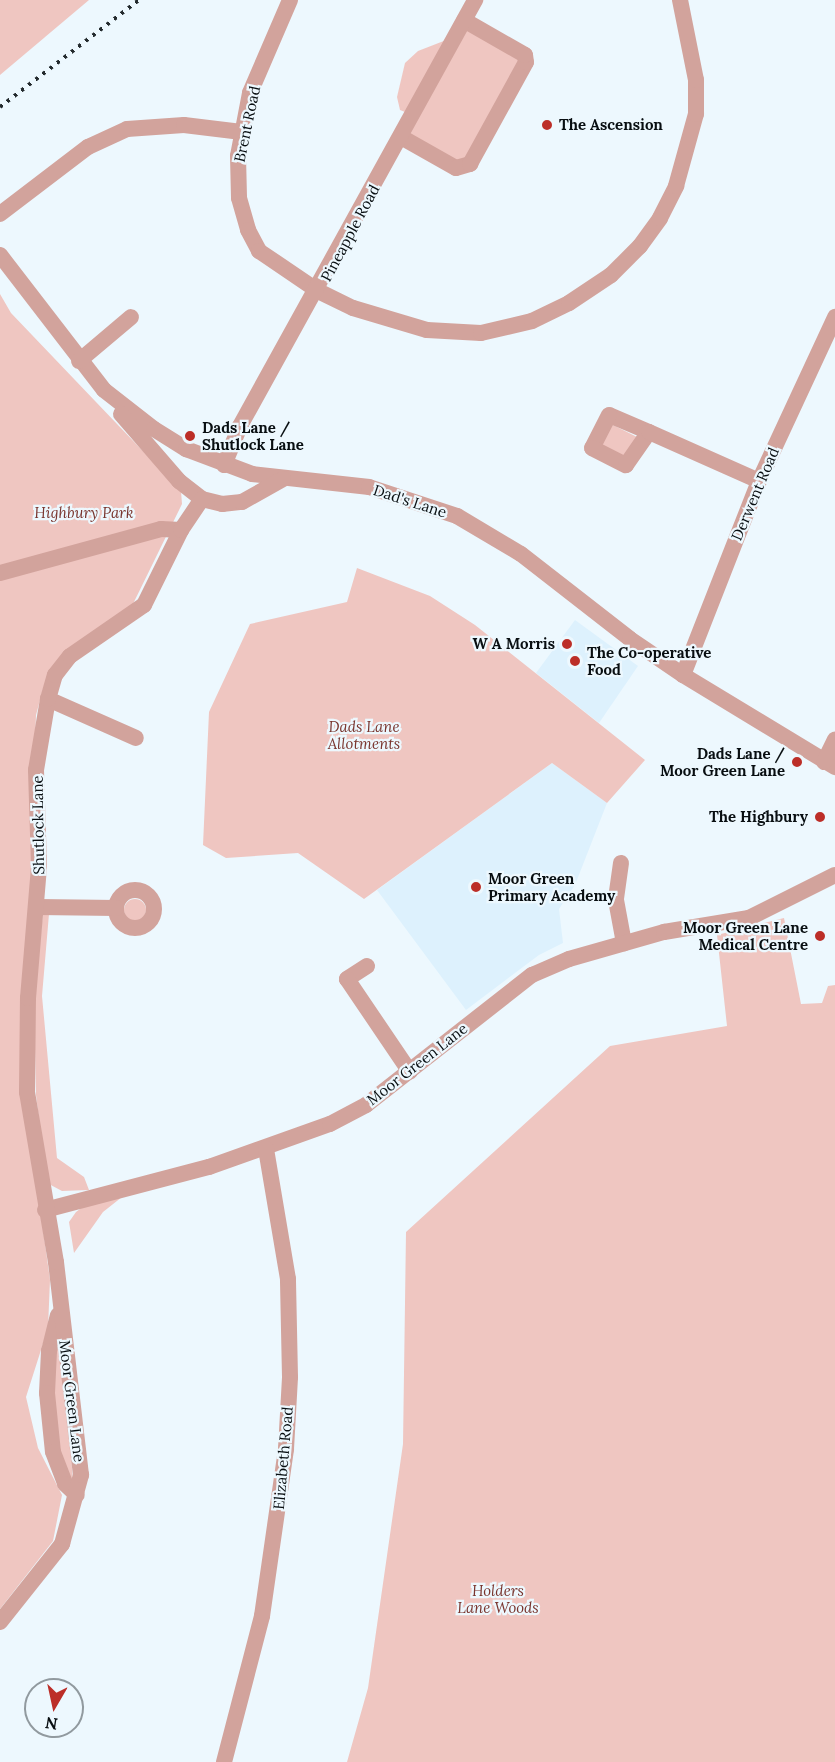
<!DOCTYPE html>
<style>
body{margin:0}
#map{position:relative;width:835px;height:1762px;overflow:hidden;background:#edf8fe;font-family:Lora,serif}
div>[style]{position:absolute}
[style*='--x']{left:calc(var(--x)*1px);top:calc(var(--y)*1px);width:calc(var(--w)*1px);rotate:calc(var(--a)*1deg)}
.built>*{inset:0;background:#ddf1fd}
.green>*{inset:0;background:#efc6c1}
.round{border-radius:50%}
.minor>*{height:16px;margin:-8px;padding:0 8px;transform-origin:8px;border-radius:8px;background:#d2a39c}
.minor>.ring{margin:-8px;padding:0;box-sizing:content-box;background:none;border:16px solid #d2a39c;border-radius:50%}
.rail>*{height:4px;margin-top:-2px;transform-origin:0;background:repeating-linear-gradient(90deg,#232a2d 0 3px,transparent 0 9px)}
.dots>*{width:16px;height:16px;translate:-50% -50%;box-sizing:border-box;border:3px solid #edf8fe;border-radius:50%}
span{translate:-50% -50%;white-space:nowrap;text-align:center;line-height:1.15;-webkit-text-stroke:4.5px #edf8fe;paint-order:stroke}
.street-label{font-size:15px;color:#080e11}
.poi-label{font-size:15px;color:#080e11;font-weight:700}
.left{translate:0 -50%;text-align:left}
.right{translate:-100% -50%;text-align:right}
.park-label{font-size:15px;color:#79342d;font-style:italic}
.north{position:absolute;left:24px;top:1678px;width:60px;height:60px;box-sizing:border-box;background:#edf8fe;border:2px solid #919a9f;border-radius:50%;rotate:189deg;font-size:16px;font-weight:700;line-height:24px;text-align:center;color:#080e11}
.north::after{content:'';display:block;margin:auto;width:21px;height:27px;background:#bc2e28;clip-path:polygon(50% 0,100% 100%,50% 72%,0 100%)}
</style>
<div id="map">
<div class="built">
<div style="clip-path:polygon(575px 620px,638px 666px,599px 723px,536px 673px)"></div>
<div style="clip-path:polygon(552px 763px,607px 803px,575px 885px,559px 909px,563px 943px,539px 955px,466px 1010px,377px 890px)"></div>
</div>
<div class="green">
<div style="clip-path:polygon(0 0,89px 0,0 75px)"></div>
<div style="clip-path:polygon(466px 23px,524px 57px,468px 162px,455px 164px,405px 136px)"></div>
<div style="clip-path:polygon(454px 37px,410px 114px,400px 110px,397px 97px,405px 63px,418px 51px)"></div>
<div style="clip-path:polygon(0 294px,11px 313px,181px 491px,182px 504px,132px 606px,43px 689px,36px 715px,24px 1090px,50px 1280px,48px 1328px,26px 1397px,38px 1448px,62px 1495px,53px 1541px,0 1609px)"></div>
<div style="clip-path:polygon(611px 424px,637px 437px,626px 457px,603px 450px,601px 442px)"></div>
<div style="clip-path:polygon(357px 568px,430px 596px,475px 625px,645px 760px,607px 803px,552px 763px,364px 899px,298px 853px,226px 858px,203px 845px,209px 712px,250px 624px,347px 602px)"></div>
<div class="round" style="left:124px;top:899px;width:22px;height:22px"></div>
<div style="clip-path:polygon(43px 912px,49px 914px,42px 996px,57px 1158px,84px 1177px,89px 1190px,62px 1191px,47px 1183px,36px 1095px,34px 1002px)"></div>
<div style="clip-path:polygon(784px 918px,801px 1004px,822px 1003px,828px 986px,835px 985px,835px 1762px,347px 1762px,368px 1688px,403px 1444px,406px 1232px,610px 1046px,727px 1026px,717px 935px)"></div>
<div style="clip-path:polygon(122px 1197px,103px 1212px,74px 1253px,69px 1222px,76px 1212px,84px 1206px)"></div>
<div style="clip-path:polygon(59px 1319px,66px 1372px,73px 1484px,60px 1452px,50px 1393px)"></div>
</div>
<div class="minor">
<div style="--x:290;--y:0;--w:101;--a:113.3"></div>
<div style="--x:250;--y:93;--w:64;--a:100.8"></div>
<div style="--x:238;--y:156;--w:42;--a:88.6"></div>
<div style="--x:239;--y:198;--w:33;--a:74"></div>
<div style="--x:248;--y:230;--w:24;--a:62"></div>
<div style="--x:259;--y:251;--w:71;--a:34.1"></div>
<div style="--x:318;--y:291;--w:39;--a:26"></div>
<div style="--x:353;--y:308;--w:77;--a:16.6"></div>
<div style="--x:427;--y:330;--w:54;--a:3.2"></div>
<div style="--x:481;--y:333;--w:52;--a:-13.2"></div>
<div style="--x:532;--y:321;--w:41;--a:-25.9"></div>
<div style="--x:569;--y:303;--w:50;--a:-33.7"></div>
<div style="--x:611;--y:275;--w:41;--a:-45"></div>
<div style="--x:640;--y:246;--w:34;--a:-54"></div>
<div style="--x:660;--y:218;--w:36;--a:-63"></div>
<div style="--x:676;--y:186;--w:75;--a:-74.5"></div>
<div style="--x:696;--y:114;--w:34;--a:-90"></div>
<div style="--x:696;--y:80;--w:82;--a:-101.3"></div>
<div style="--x:401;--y:137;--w:63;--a:29.4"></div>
<div style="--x:456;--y:168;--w:15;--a:-16"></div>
<div style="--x:470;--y:164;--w:116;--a:-61.2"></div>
<div style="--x:526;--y:62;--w:7;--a:-98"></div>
<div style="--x:525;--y:55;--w:70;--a:-150.2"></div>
<div style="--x:0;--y:214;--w:111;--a:-37.3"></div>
<div style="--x:88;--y:147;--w:43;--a:-24.8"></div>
<div style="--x:127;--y:129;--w:57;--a:-4"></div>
<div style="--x:184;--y:125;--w:58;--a:6.9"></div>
<div style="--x:0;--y:255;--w:170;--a:52.4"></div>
<div style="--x:104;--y:390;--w:63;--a:38"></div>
<div style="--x:154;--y:429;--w:38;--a:32"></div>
<div style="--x:186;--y:449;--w:71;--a:20.7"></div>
<div style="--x:252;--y:474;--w:118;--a:6.3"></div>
<div style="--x:369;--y:487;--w:93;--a:18.2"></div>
<div style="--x:457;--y:516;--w:74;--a:30.7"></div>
<div style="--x:521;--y:554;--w:138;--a:37.9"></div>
<div style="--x:630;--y:639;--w:64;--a:34.2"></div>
<div style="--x:683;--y:675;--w:178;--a:31.2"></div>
<div style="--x:79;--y:361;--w:68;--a:-40.2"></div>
<div style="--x:121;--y:414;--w:89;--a:49.1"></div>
<div style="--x:179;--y:481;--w:29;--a:38"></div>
<div style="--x:202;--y:499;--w:21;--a:14"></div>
<div style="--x:222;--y:504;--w:20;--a:-6"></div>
<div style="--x:242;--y:502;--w:47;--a:-29.3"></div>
<div style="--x:649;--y:432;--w:43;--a:-157"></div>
<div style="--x:609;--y:415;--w:37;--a:117"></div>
<div style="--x:592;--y:448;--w:38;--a:27"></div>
<div style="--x:626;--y:465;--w:40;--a:-55.1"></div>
<div style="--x:649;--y:432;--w:120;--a:24"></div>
<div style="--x:224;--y:465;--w:42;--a:-67.7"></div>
<div style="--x:240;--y:426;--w:487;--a:-61.1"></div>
<div style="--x:0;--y:573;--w:167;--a:-15.3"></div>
<div style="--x:161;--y:529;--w:20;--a:3"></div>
<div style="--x:683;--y:675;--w:208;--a:-68.6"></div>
<div style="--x:759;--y:481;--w:181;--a:-65.1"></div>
<div style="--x:48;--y:699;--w:96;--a:23.9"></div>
<div style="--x:824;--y:762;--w:25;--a:-64"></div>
<div style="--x:621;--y:863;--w:37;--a:98"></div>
<div style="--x:616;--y:900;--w:44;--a:79.5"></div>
<div class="ring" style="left:116px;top:890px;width:22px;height:22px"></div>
<div style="--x:38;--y:907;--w:78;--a:0.7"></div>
<div style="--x:367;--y:966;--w:24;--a:147"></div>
<div style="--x:347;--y:979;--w:112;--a:55.9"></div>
<div style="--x:45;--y:1210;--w:170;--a:-14.7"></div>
<div style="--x:209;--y:1167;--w:128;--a:-19.6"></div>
<div style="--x:330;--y:1124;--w:41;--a:-27.8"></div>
<div style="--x:366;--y:1105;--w:211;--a:-38.1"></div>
<div style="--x:532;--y:975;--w:40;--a:-23.4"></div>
<div style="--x:569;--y:959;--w:99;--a:-15.9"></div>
<div style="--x:664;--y:932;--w:86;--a:-9.4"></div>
<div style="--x:749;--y:918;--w:96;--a:-26.6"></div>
<div style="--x:58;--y:1315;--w:37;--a:104"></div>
<div style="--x:49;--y:1351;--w:42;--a:92.7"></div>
<div style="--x:47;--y:1393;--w:59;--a:84.2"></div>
<div style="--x:53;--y:1452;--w:34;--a:69"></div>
<div style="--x:65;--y:1484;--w:16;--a:43"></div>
<div style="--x:0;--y:1622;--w:100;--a:-51.5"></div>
<div style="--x:62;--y:1544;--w:72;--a:-74.6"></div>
<div style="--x:81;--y:1475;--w:214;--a:-96.7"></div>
<div style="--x:56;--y:1262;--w:172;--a:-99.7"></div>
<div style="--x:27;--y:1092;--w:94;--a:-89.4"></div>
<div style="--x:28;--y:998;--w:132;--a:-85.2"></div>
<div style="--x:39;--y:866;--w:96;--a:-91.8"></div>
<div style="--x:36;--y:770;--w:72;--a:-80.4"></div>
<div style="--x:48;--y:699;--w:25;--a:-74"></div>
<div style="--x:55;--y:675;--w:24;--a:-52"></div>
<div style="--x:70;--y:656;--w:90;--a:-34.6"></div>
<div style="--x:144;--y:605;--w:84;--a:-63.7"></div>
<div style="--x:181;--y:530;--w:37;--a:-56"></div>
<div style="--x:224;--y:1762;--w:151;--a:-75.4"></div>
<div style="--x:262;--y:1616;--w:169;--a:-81.8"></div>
<div style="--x:286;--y:1449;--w:72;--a:-86.8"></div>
<div style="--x:290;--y:1377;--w:98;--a:-91.2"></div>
<div style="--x:288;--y:1279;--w:132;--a:-99.6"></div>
</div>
<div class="rail">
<div style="--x:0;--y:107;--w:175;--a:-37.6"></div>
</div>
<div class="dots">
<div style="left:547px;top:125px;background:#bc2e28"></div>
<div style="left:190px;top:436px;background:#bc2e28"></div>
<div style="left:567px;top:644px;background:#bc2e28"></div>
<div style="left:575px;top:661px;background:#bc2e28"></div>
<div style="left:797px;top:762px;background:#bc2e28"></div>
<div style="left:820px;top:817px;background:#bc2e28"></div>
<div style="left:476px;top:887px;background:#bc2e28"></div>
<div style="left:820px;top:936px;background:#bc2e28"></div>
</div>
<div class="street-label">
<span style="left:247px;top:124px;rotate:-78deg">Brent Road</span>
<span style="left:350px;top:233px;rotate:-62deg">Pineapple Road</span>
<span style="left:755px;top:494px;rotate:-67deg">Derwent Road</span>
<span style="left:410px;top:501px;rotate:18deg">Dad's Lane</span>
<span style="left:38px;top:825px;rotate:-91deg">Shutlock Lane</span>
<span style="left:417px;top:1064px;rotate:-38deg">Moor Green Lane</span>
<span style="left:72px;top:1401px;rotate:83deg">Moor Green Lane</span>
<span style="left:283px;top:1458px;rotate:-85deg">Elizabeth Road</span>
</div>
<div class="poi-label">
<span class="left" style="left:559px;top:125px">The Ascension</span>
<span class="left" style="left:202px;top:436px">Dads Lane /<br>Shutlock Lane</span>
<span class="right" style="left:555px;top:644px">W A Morris</span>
<span class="left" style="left:587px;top:661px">The Co-operative<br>Food</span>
<span class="right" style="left:785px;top:762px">Dads Lane /<br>Moor Green Lane</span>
<span class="right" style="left:808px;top:817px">The Highbury</span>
<span class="left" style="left:488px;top:887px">Moor Green<br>Primary Academy</span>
<span class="right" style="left:808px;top:936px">Moor Green Lane<br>Medical Centre</span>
</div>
<div class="park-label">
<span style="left:84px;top:513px">Highbury Park</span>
<span style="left:364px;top:735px">Dads Lane<br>Allotments</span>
<span style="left:498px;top:1599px">Holders<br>Lane Woods</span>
</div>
<div class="north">N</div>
</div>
